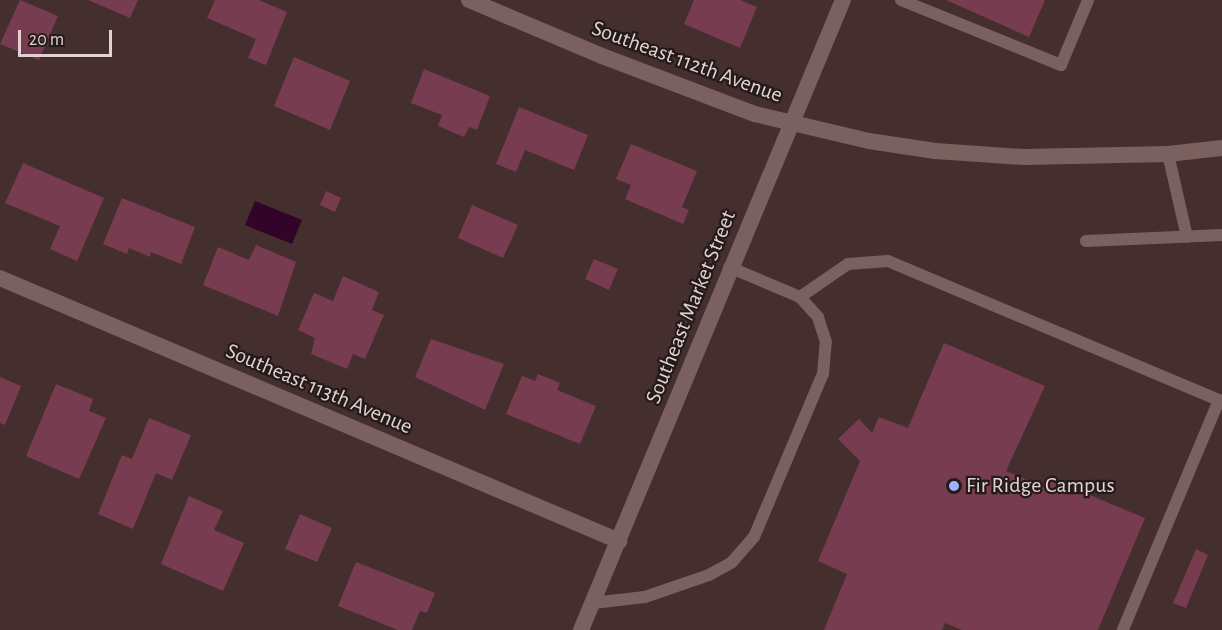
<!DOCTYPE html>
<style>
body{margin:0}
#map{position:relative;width:1222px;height:630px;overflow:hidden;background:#452e2e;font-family:"Alegreya Sans",sans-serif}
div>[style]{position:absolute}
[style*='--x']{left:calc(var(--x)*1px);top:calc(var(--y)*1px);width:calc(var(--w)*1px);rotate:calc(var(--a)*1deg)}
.water>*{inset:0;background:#310428}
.building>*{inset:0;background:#783c50}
.service>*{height:12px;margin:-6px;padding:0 6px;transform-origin:6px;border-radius:6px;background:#7a615f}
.minor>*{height:16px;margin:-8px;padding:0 8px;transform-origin:8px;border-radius:8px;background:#7a615f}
.tertiary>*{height:16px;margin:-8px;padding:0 8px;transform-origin:8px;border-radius:8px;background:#7a615f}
.secondary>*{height:16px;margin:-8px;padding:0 8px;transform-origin:8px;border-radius:8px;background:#7a615f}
.dots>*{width:16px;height:16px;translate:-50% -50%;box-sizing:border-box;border:3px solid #241a19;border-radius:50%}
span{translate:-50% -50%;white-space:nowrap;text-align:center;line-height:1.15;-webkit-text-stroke:4.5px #241a19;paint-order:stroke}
.street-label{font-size:22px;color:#e1d3d2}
.poi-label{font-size:22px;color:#e1d3d2}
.left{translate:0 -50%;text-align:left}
.scale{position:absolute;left:18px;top:30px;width:94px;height:27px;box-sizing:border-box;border:3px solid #e1d3d2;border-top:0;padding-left:8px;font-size:18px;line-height:21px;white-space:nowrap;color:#e1d3d2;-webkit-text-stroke:4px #241a19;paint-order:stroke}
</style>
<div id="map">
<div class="water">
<div style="clip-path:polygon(255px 201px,302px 220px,292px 244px,245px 225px)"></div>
</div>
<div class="building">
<div style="clip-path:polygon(20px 0,58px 16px,39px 60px,0 44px)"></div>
<div style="clip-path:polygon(88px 0,138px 0,130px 18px)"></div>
<div style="clip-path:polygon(215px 0,259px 0,287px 12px,266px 65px,248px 58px,256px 39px,207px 18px)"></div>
<div style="clip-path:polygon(694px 0,740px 0,757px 7px,740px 48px,684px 24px)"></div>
<div style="clip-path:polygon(946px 0,1045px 0,1029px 37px)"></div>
<div style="clip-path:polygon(294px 57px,350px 81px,330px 130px,274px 106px)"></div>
<div style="clip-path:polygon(424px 69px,490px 96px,477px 130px,469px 127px,464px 137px,438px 126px,442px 115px,411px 103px)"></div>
<div style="clip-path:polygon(519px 107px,588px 135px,574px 170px,525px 150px,516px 172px,496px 164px)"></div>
<div style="clip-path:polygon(631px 144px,697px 171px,682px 207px,689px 210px,683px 224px,625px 199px,631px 185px,616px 179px)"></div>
<div style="clip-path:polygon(23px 163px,104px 198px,77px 261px,50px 249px,60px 226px,5px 203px)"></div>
<div style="clip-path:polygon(326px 191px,341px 198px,335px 212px,320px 205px)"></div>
<div style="clip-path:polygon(122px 198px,195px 227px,181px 264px,151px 252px,150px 257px,129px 248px,127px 254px,103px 244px)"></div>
<div style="clip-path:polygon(472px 205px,518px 225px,503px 258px,458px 238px)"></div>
<div style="clip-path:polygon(256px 245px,296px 262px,278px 316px,203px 285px,218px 247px,249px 260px)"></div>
<div style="clip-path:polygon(594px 259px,618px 269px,609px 290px,585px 279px)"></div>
<div style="clip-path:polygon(343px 276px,379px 292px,372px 310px,384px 315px,365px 359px,353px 354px,347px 369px,311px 354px,315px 338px,298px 330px,314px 293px,333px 301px)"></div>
<div style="clip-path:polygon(431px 339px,504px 364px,485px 410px,415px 377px)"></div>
<div style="clip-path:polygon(944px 343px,1045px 386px,1006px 471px,1047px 488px,1051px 479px,1145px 518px,1098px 630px,962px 630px,945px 623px,942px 630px,824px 630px,847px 574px,818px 561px,860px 461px,838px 439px,859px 419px,872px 433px,879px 417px,908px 428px)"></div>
<div style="clip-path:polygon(538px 374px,560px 383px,557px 390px,596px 406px,580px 444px,506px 414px,522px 376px,535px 381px)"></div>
<div style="clip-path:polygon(0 377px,21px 386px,5px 425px,0 423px)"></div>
<div style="clip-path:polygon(56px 384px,93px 399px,89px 411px,106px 418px,79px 479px,26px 456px)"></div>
<div style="clip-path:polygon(149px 418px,191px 435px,172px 480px,156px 473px,133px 529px,98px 514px,122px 455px,132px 459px)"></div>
<div style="clip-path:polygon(189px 496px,223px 511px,214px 530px,244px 543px,223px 591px,161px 564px)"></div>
<div style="clip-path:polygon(300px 514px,332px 528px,317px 562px,285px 549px)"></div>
<div style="clip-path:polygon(1196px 549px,1208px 555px,1186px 608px,1173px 603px)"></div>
<div style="clip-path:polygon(356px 562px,435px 593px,427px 613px,420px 611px,412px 630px,398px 630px,338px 606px)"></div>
</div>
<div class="service">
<div style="--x:901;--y:0;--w:173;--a:22.1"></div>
<div style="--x:1061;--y:65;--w:70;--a:-67.4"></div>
<div style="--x:1168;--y:154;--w:85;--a:77.1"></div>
<div style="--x:1086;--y:241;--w:136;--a:-2.5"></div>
<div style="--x:800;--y:297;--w:58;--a:-34.5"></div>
<div style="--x:848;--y:264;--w:40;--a:-4.3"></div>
<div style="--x:888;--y:261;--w:359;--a:22.8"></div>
<div style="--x:1219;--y:400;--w:249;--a:112.7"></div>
<div style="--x:593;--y:603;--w:52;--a:-6.6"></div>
<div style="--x:645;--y:597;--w:68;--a:-19"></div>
<div style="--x:709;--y:575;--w:26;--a:-29"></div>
<div style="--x:732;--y:562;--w:33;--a:-49"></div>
<div style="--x:754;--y:537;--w:177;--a:-67.1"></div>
<div style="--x:823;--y:374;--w:32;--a:-85"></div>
<div style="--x:826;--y:342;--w:26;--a:-108"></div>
<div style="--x:818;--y:317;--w:27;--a:-132"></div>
<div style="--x:800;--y:297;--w:77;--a:-157.1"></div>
</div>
<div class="minor">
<div style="--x:0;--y:278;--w:673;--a:23.02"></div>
</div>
<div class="tertiary">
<div style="--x:581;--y:630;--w:682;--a:-67.42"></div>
</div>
<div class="secondary">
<div style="--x:469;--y:0;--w:144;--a:22.8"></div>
<div style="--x:602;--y:56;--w:164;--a:20.8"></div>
<div style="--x:755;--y:114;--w:117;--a:13.3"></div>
<div style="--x:869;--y:141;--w:67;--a:8.6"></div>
<div style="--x:935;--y:151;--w:89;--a:3.9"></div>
<div style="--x:1024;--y:157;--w:144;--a:-1.2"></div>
<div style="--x:1168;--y:154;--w:54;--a:-6.3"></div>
</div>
<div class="dots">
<div style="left:954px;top:486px;background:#9fb3fd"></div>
</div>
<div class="street-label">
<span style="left:687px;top:62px;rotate:20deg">Southeast 112th Avenue</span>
<span style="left:691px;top:307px;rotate:-68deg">Southeast Market Street</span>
<span style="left:319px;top:389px;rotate:23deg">Southeast 113th Avenue</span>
</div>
<div class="poi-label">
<span class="left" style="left:966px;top:486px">Fir Ridge Campus</span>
</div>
<div class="scale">20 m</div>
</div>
